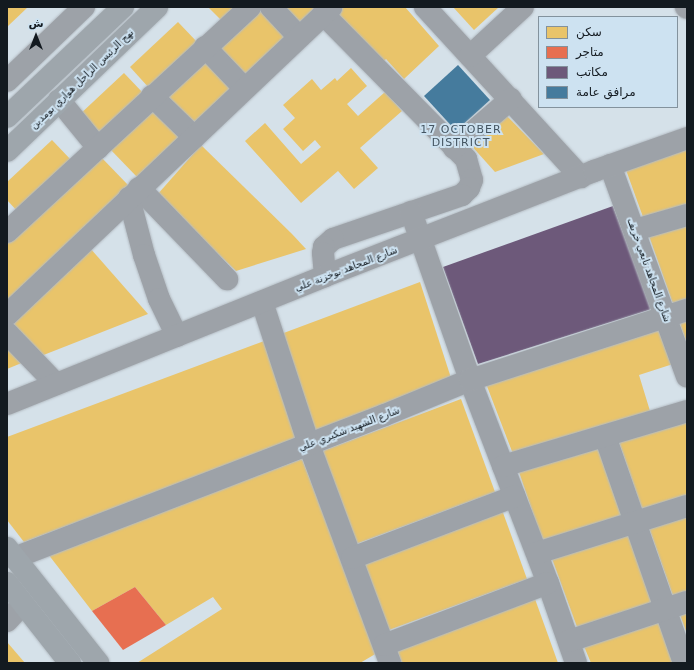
<!DOCTYPE html>
<meta charset="utf-8">
<style>
body{margin:0}
#map{position:relative;width:694px;height:670px;overflow:hidden;background:#d5e1e9;font-family:"DejaVu Sans","Noto Naskh Arabic",sans-serif}
div>[style]{position:absolute}
[style*='--x']{left:calc(var(--x)*1px);top:calc(var(--y)*1px);width:calc(var(--w)*1px);rotate:calc(var(--a)*1deg)}
.homes>*{inset:0;background:#e9c46a}
.shops>*{inset:0;background:#e76f51}
.offices>*{inset:0;background:#6d597a}
.public>*{inset:0;background:#457b9d}
.roads{filter:drop-shadow(0 0 1px #b4bcc3) drop-shadow(0 0 1px #b4bcc3)}
.minor>*{height:22px;margin:-11px;padding:0 11px;transform-origin:11px;border-radius:11px;background:#9da2a8}
.major>*{height:22px;margin:-11px;padding:0 11px;transform-origin:11px;border-radius:11px;background:#9ea6ac}
span{translate:-50% -50%;white-space:nowrap;text-align:center;line-height:1.15;-webkit-text-stroke:4px #cde2f1;paint-order:stroke}
.street-label{font-size:10px;color:#131a20}
.neighbourhood-label{font-size:11px;color:#445562;letter-spacing:1px}
.frame{position:absolute;inset:0;border:8px solid #131a20;pointer-events:none}
.legend{position:absolute;left:538px;top:16px;width:140px;height:92px;box-sizing:border-box;background:#cde2f1;border:1px solid #83929d;margin:0;padding:5px 7px;list-style:none;font-size:12px;color:#131a20}
.legend li{display:flex;align-items:center;gap:8px;height:20px}
.legend b{width:20px;border:1px solid #83929d}
.north{position:absolute;left:16px;top:16px;width:40px;height:40px;-webkit-text-stroke:3px #cde2f1;paint-order:stroke;rotate:0deg;font-size:11px;font-weight:700;line-height:16px;text-align:center;color:#131a20}
.north::after{content:'';display:block;margin:auto;width:14px;height:18px;background:#131a20;clip-path:polygon(50% 0,100% 100%,50% 72%,0 100%)}
</style>
<div id="map">
<div class="homes">
<div style="clip-path:polygon(7px 7px,28px 7px,7px 27px)"></div>
<div style="clip-path:polygon(208px 7px,237px 7px,222px 21px)"></div>
<div style="clip-path:polygon(258px 7px,290px 36px,245px 78px,216px 47px)"></div>
<div style="clip-path:polygon(280px 7px,320px 7px,299px 27px)"></div>
<div style="clip-path:polygon(342px 7px,405px 7px,439px 46px,404px 79px,386px 59px,383px 62px,335px 14px)"></div>
<div style="clip-path:polygon(453px 7px,499px 7px,474px 30px)"></div>
<div style="clip-path:polygon(178px 22px,198px 43px,150px 89px,130px 67px)"></div>
<div style="clip-path:polygon(206px 56px,235px 87px,191px 128px,162px 97px)"></div>
<div style="clip-path:polygon(351px 68px,367px 86px,347px 104px,358px 116px,385px 92px,402px 111px,360px 148px,378px 168px,354px 189px,338px 171px,301px 203px,245px 141px,265px 123px,301px 164px,321px 147px,315px 140px,303px 151px,283px 129px,295px 118px,283px 105px,312px 79px,321px 90px,335px 78px,337px 81px)"></div>
<div style="clip-path:polygon(124px 73px,144px 94px,98px 137px,78px 116px)"></div>
<div style="clip-path:polygon(155px 104px,184px 135px,138px 178px,109px 148px)"></div>
<div style="clip-path:polygon(505px 114px,544px 154px,495px 172px,469px 143px)"></div>
<div style="clip-path:polygon(52px 140px,72px 161px,18px 212px,7px 200px,7px 182px)"></div>
<div style="clip-path:polygon(201px 145px,292px 234px,306px 249px,236px 271px,157px 195px)"></div>
<div style="clip-path:polygon(687px 149px,687px 205px,643px 217px,626px 170px)"></div>
<div style="clip-path:polygon(100px 156px,129px 186px,7px 301px,7px 243px)"></div>
<div style="clip-path:polygon(687px 223px,687px 300px,673px 304px,648px 233px)"></div>
<div style="clip-path:polygon(90px 248px,148px 314px,41px 356px,10px 323px)"></div>
<div style="clip-path:polygon(420px 282px,452px 381px,313px 433px,281px 334px)"></div>
<div style="clip-path:polygon(687px 318px,687px 344px,679px 321px)"></div>
<div style="clip-path:polygon(660px 327px,673px 364px,639px 375px,650px 411px,513px 454px,485px 381px)"></div>
<div style="clip-path:polygon(267px 340px,299px 438px,24px 542px,7px 520px,7px 437px)"></div>
<div style="clip-path:polygon(7px 345px,24px 362px,7px 369px)"></div>
<div style="clip-path:polygon(461px 399px,495px 492px,356px 544px,320px 452px)"></div>
<div style="clip-path:polygon(687px 421px,687px 497px,643px 512px,619px 442px)"></div>
<div style="clip-path:polygon(600px 448px,624px 518px,543px 543px,519px 472px)"></div>
<div style="clip-path:polygon(302px 459px,377px 653px,360px 663px,137px 663px,222px 609px,213px 597px,166px 625px,135px 587px,92px 611px,48px 554px)"></div>
<div style="clip-path:polygon(502px 510px,527px 579px,389px 630px,363px 563px)"></div>
<div style="clip-path:polygon(687px 513px,687px 592px,673px 596px,648px 525px)"></div>
<div style="clip-path:polygon(629px 531px,655px 602px,577px 627px,551px 556px)"></div>
<div style="clip-path:polygon(535px 599px,558px 663px,402px 663px,397px 650px)"></div>
<div style="clip-path:polygon(687px 609px,687px 634px,679px 612px)"></div>
<div style="clip-path:polygon(660px 618px,676px 663px,591px 663px,583px 644px)"></div>
<div style="clip-path:polygon(7px 642px,25px 663px,7px 663px)"></div>
</div>
<div class="shops">
<div style="clip-path:polygon(135px 587px,166px 625px,123px 650px,92px 611px)"></div>
</div>
<div class="offices">
<div style="clip-path:polygon(613px 206px,652px 309px,478px 364px,443px 267px)"></div>
</div>
<div class="public">
<div style="clip-path:polygon(458px 65px,490px 100px,456px 131px,424px 96px)"></div>
</div>
<div class="roads">
<div class="minor">
<div style="--x:271;--y:7;--w:41;--a:47"></div>
<div style="--x:425;--y:7;--w:231;--a:47.5"></div>
<div style="--x:686;--y:7;--w:1;--a:45"></div>
<div style="--x:323;--y:14;--w:204;--a:45.4"></div>
<div style="--x:466;--y:159;--w:22;--a:74"></div>
<div style="--x:472;--y:180;--w:9;--a:111"></div>
<div style="--x:469;--y:188;--w:10;--a:135"></div>
<div style="--x:462;--y:195;--w:136;--a:161.2"></div>
<div style="--x:333;--y:239;--w:12;--a:138"></div>
<div style="--x:324;--y:247;--w:6;--a:99"></div>
<div style="--x:323;--y:253;--w:23;--a:85"></div>
<div style="--x:205;--y:47;--w:57;--a:46.4"></div>
<div style="--x:470;--y:56;--w:72;--a:-42.8"></div>
<div style="--x:7;--y:81;--w:107;--a:-43.9"></div>
<div style="--x:152;--y:96;--w:59;--a:44.3"></div>
<div style="--x:59;--y:100;--w:62;--a:50.9"></div>
<div style="--x:454;--y:148;--w:75;--a:-40.7"></div>
<div style="--x:610;--y:165;--w:225;--a:70"></div>
<div style="--x:139;--y:188;--w:127;--a:46"></div>
<div style="--x:129;--y:198;--w:59;--a:75.3"></div>
<div style="--x:144;--y:255;--w:46;--a:71.2"></div>
<div style="--x:159;--y:299;--w:41;--a:64.1"></div>
<div style="--x:411;--y:212;--w:178;--a:70.6"></div>
<div style="--x:470;--y:380;--w:217;--a:69"></div>
<div style="--x:548;--y:583;--w:85;--a:70.7"></div>
<div style="--x:635;--y:230;--w:54;--a:-16.1"></div>
<div style="--x:7;--y:232;--w:331;--a:-42.8"></div>
<div style="--x:262;--y:302;--w:151;--a:71.8"></div>
<div style="--x:309;--y:445;--w:233;--a:69.6"></div>
<div style="--x:7;--y:315;--w:447;--a:-43.5"></div>
<div style="--x:7;--y:333;--w:71;--a:46.1"></div>
<div style="--x:7;--y:404;--w:343;--a:-21.9"></div>
<div style="--x:325;--y:276;--w:289;--a:-21.3"></div>
<div style="--x:594;--y:171;--w:99;--a:-19.5"></div>
<div style="--x:605;--y:436;--w:240;--a:70.8"></div>
<div style="--x:503;--y:466;--w:192;--a:-16.6"></div>
<div style="--x:537;--y:553;--w:157;--a:-17.4"></div>
<div style="--x:14;--y:558;--w:398;--a:-21.1"></div>
<div style="--x:385;--y:415;--w:92;--a:-22.4"></div>
<div style="--x:470;--y:380;--w:228;--a:-17.9"></div>
<div style="--x:352;--y:558;--w:174;--a:-20.8"></div>
<div style="--x:7;--y:621;--w:23;--a:-47"></div>
<div style="--x:569;--y:641;--w:124;--a:-18.3"></div>
<div style="--x:384;--y:645;--w:175;--a:-20.7"></div>
</div>
<div class="major">
<div style="--x:7;--y:117;--w:160;--a:-43.5"></div>
<div style="--x:7;--y:151;--w:208;--a:-43.8"></div>
<div style="--x:7;--y:548;--w:147;--a:51.6"></div>
<div style="--x:7;--y:583;--w:102;--a:51.8"></div>
</div>
</div>
<div class="street-label">
<span style="left:82px;top:79px;rotate:-44deg">نهج الرئيس الراحل هواري بومدين</span>
<span style="left:346px;top:269px;rotate:-21deg">شارع المجاهد بوخزنة علي</span>
<span style="left:649px;top:270px;rotate:70deg">شارع المجاهد تابعي خريف</span>
<span style="left:349px;top:429px;rotate:-21deg">شارع الشهيد شكيري علي</span>
</div>
<div class="neighbourhood-label">
<span style="left:461px;top:137px">17 OCTOBER<br>DISTRICT</span>
</div>
<div class="frame"></div>
<ul class="legend">
<li><b style="height:11px;background:#e9c46a"></b>سكن</li>
<li><b style="height:11px;background:#e76f51"></b>متاجر</li>
<li><b style="height:11px;background:#6d597a"></b>مكاتب</li>
<li><b style="height:11px;background:#457b9d"></b>مرافق عامة</li>
</ul>
<div class="north">ش</div>
</div>
